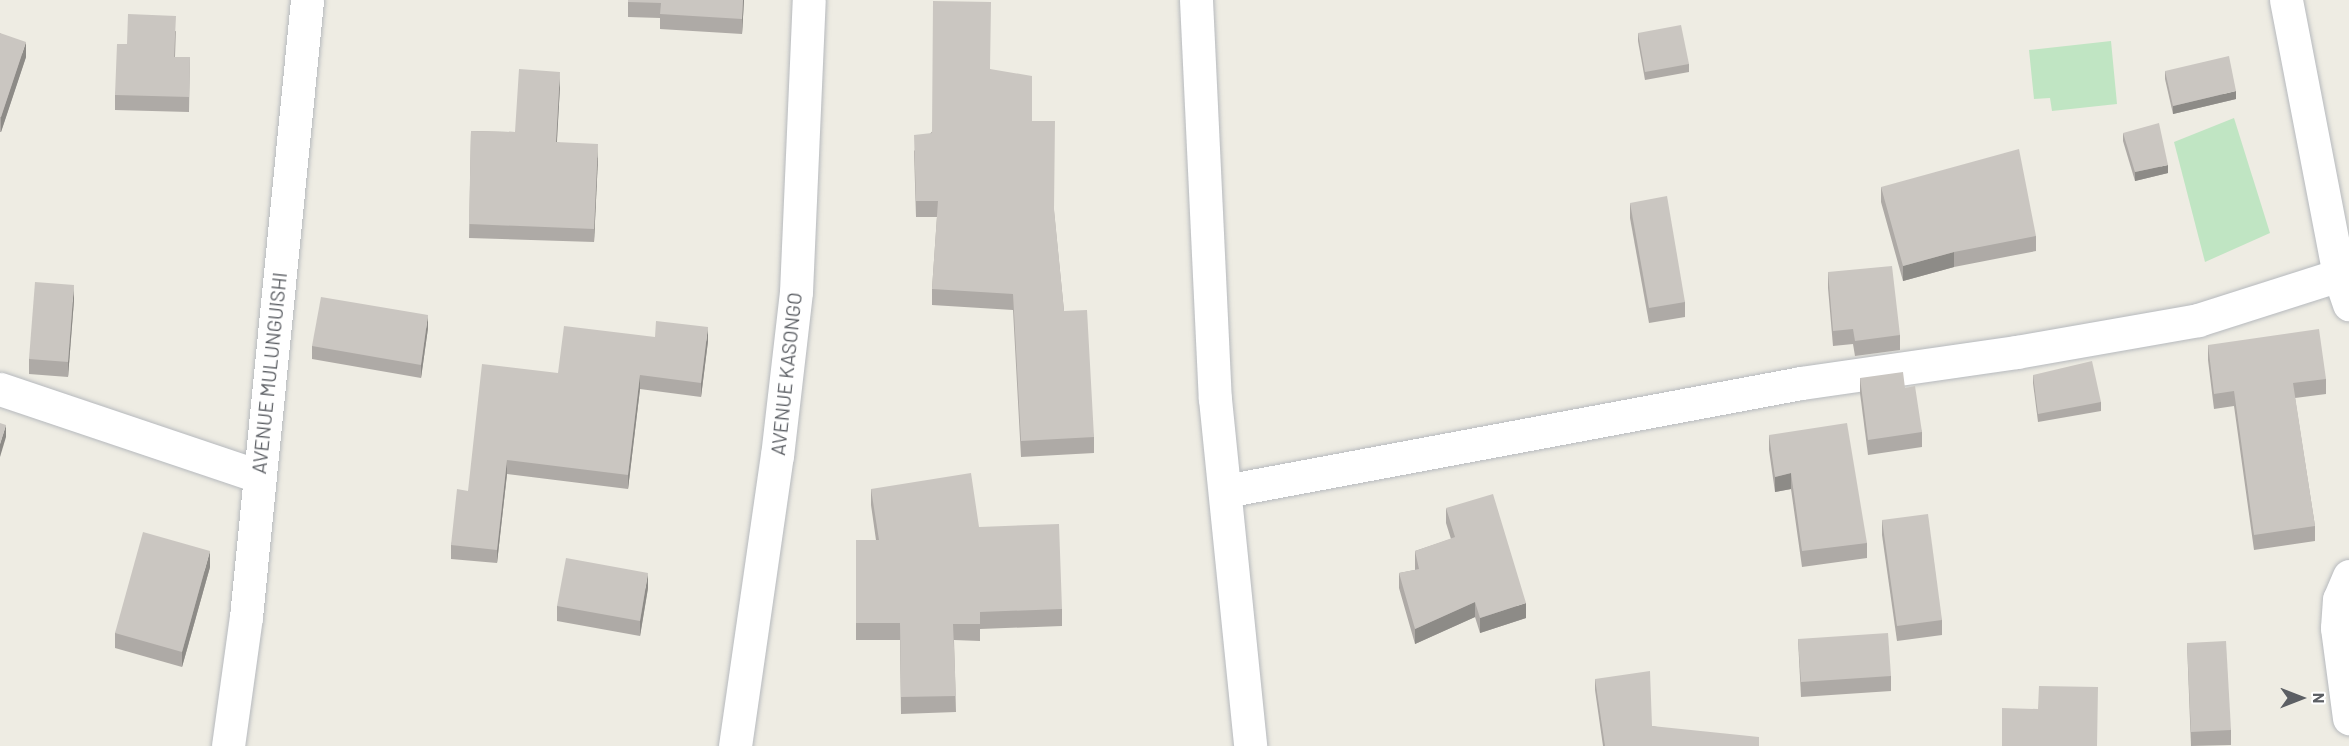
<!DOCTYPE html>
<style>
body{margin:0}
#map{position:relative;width:2349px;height:746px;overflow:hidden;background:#eeece3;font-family:Barlow,sans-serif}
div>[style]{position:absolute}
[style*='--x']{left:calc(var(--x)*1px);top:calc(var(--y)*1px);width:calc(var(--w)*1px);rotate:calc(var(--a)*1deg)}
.green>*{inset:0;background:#c0e5c3}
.roads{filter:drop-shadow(0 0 2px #b6b9bd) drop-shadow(0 0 2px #b6b9bd)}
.street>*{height:33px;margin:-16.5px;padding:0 16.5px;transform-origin:16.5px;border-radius:16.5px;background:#fff}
.wall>*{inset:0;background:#aeaaa6}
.shaded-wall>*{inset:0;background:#8d8b87}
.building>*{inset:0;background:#cac6c1}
span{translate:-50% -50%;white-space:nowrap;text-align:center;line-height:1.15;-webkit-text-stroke:4.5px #fff;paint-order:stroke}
.street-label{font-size:20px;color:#5c5f64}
.north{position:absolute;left:2271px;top:668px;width:60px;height:60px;-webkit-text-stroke:4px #fff;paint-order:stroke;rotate:90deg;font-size:16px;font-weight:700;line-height:24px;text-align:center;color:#5c5f64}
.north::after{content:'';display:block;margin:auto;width:21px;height:27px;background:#5c5f64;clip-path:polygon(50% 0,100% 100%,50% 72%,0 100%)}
</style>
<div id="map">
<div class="green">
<div style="clip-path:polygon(2111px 41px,2117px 104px,2052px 111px,2050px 98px,2034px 99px,2029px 50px)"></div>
<div style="clip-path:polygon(2234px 118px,2270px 233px,2205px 262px,2174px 142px)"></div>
</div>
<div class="roads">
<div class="street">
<div style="--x:1196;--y:0;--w:399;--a:87.3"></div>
<div style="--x:1215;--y:399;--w:349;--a:84.2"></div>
<div style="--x:2286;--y:0;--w:280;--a:79.1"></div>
<div style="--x:2339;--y:275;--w:31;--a:71"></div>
<div style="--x:0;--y:389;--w:272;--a:18.6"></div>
<div style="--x:1225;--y:491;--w:586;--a:-10.62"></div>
<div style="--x:1801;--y:383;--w:218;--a:-8.2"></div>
<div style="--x:2017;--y:352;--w:184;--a:-10"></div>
<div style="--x:2198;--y:320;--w:148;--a:-17.7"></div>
<div style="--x:2349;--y:576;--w:25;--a:113"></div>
<div style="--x:2339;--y:599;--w:29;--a:94"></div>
<div style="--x:2337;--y:628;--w:91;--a:82.4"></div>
<div style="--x:228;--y:746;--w:130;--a:-82.1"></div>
<div style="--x:246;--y:617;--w:620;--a:-84.35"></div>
<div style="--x:735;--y:746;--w:293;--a:-81.8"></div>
<div style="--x:777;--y:456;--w:165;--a:-83.4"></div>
<div style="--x:796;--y:292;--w:292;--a:-87.5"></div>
</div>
</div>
<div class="wall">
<div style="clip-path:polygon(628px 0,744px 0,742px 34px,660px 29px,660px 18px,628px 17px)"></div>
<div style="clip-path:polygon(176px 31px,175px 57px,190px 57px,189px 112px,115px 110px,115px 95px,127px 44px)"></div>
<div style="clip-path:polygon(0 33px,26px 57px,1px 132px,0 132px)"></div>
<div style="clip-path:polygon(1638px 33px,1689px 64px,1689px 72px,1645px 80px,1638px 41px)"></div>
<div style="clip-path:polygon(990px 69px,1032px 121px,1054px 211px,1064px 311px,1094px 437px,1094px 453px,1021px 457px,1013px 310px,932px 305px,932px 289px,937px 217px,916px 217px,914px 151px)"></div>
<div style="clip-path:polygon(2165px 71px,2236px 99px,2173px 114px,2165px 79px)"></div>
<div style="clip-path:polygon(560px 86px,557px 142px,598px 158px,594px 242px,469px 238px,471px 131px,515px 132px)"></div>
<div style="clip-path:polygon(2123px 133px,2168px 173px,2135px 181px,2123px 141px)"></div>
<div style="clip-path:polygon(1881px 187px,2036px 236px,2036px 251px,1954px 267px,1903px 281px,1881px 202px)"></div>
<div style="clip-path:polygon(1630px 203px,1685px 302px,1685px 317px,1649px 323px,1630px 218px)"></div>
<div style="clip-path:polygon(1828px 272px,1900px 335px,1900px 350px,1855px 356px,1853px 344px,1833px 346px,1828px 288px)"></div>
<div style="clip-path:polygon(74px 300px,68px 377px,29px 374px,29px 359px)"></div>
<div style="clip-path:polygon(428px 328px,421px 378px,312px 359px,312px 346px)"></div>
<div style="clip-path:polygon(655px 337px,708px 341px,701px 397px,640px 389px,628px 489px,507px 474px,497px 563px,451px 559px,451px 545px,468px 491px,558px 373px)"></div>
<div style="clip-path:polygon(2208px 345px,2326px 379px,2326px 394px,2295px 398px,2315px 526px,2315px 541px,2254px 550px,2234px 406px,2214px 409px,2208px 360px)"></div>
<div style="clip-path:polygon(2033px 375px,2101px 402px,2101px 411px,2038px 422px,2033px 383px)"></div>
<div style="clip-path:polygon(1860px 378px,1905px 388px,1922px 432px,1922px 447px,1868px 455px,1860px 393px)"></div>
<div style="clip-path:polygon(1769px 435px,1867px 543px,1867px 558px,1802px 567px,1791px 489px,1775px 492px,1769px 450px)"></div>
<div style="clip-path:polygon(871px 489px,979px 527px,1062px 609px,1062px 626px,980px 629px,980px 641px,954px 640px,956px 712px,901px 714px,900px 640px,856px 640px,856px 540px,876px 540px,871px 505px)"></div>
<div style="clip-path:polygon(1446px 508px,1526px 618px,1480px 633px,1475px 617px,1415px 644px,1399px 588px,1399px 573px,1415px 570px,1415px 551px,1451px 539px,1446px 523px)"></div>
<div style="clip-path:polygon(1882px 520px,1942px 620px,1942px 635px,1897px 641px,1882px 535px)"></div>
<div style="clip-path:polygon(210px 567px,182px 667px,115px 648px,115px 633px)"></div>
<div style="clip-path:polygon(648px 588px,640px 636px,557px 621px,557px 606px)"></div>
<div style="clip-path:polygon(1798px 639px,1891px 676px,1891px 691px,1801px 697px)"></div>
<div style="clip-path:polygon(2187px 643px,2231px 730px,2231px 745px,2191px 746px)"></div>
<div style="clip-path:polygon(1595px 679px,1652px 726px,1759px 746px,1603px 746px,1595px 690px)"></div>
</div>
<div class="shaded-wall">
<div style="clip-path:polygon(743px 0,744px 0,742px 34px,742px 19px)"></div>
<div style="clip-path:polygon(26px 42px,26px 57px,1px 132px,1px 117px)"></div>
<div style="clip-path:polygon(560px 72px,560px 86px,556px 155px,556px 142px)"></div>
<div style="clip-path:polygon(2236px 91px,2236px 99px,2173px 114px,2173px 106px)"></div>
<div style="clip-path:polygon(598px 144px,598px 158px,594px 242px,594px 229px)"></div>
<div style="clip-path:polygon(2168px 165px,2168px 173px,2135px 181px,2135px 172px)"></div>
<div style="clip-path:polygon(1954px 252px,1954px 267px,1903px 281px,1903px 266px)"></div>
<div style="clip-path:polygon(74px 285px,74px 300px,68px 377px,68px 362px)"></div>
<div style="clip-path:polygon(428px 315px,428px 328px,421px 378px,421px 365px)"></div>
<div style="clip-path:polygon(708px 327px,708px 341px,701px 397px,701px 383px)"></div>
<div style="clip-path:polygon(640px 375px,640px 389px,628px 489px,628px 475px)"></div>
<div style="clip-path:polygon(6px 425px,6px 437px,0 457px,0 444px)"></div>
<div style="clip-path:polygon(507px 460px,507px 474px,497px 563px,497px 550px)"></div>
<div style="clip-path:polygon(1791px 473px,1791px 489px,1775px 492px,1775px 477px)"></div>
<div style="clip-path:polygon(210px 551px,210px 567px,182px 667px,182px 652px)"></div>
<div style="clip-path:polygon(648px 573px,648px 588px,640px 636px,640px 621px)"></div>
<div style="clip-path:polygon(1475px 602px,1475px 617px,1415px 644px,1415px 629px)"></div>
<div style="clip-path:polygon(1526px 603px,1526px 618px,1480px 633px,1480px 618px)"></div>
</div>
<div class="building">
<div style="clip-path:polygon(628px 0,743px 0,742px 19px,660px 14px,661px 3px,628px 2px)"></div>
<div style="clip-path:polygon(933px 1px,991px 2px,990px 69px,1032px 76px,1032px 121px,1055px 121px,1054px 209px,1064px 311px,1087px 310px,1094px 437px,1021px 441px,1013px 294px,932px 289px,938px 201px,916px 201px,914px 135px,932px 133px)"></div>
<div style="clip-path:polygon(128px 14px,176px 16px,174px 57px,190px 57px,189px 97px,115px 95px,117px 44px,127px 44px)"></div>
<div style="clip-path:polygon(1681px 25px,1689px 64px,1645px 72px,1638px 33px)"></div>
<div style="clip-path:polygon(0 33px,26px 42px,1px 117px,0 117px)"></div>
<div style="clip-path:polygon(2229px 56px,2236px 91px,2173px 106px,2165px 71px)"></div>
<div style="clip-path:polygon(519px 69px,560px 72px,556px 142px,598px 144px,594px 229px,469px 224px,471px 131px,515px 132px)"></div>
<div style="clip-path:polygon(2159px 123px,2168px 165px,2135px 172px,2123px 133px)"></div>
<div style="clip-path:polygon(2019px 149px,2036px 236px,1954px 252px,1903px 266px,1881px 187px)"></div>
<div style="clip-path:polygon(1667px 196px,1685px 302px,1649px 308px,1630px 203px)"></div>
<div style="clip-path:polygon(1892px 266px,1900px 335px,1855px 341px,1853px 329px,1833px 331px,1828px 272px)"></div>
<div style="clip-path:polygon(35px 282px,74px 285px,68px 362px,29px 359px)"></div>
<div style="clip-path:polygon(321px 297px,428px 315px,421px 365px,312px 346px)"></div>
<div style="clip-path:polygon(656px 321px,708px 327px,701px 383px,640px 375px,628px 475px,507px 460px,497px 550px,451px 545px,457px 489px,468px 491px,482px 364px,558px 373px,564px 326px,655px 337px)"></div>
<div style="clip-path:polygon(2319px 329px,2326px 379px,2293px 383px,2315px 526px,2254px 535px,2234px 391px,2214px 394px,2208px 345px)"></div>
<div style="clip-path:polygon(2092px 361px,2101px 402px,2038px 414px,2033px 375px)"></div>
<div style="clip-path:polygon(1903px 372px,1905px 388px,1915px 386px,1922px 432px,1868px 440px,1860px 378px)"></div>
<div style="clip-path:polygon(0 423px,6px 425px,0 444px)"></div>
<div style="clip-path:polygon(1847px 423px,1867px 543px,1802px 551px,1791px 473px,1775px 477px,1769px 435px)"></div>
<div style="clip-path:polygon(971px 473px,979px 527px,1059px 524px,1062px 609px,980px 612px,980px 624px,953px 624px,956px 696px,901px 697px,900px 623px,856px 623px,856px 540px,879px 540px,871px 489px)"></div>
<div style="clip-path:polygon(1493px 494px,1526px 603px,1480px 618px,1475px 602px,1415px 629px,1399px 573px,1419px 569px,1415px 551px,1455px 537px,1446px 508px)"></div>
<div style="clip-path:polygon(1928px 514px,1942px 620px,1897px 626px,1882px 520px)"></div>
<div style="clip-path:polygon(143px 532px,210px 551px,182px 652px,115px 633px)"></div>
<div style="clip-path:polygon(566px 558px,648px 573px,640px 621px,557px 606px)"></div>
<div style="clip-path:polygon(1888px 633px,1891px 676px,1801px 682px,1798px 639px)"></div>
<div style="clip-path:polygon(2226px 641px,2231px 730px,2191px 732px,2187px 643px)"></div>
<div style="clip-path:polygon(1650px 671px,1652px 726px,1759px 737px,1759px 746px,1605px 746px,1595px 679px)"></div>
<div style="clip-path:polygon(2039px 686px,2098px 687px,2097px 746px,2002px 746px,2002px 708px,2038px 709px)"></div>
</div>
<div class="street-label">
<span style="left:269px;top:373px;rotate:-84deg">AVENUE MULUNGUISHI</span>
<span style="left:786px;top:374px;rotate:-84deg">AVENUE KASONGO</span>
</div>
<div class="north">N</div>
</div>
